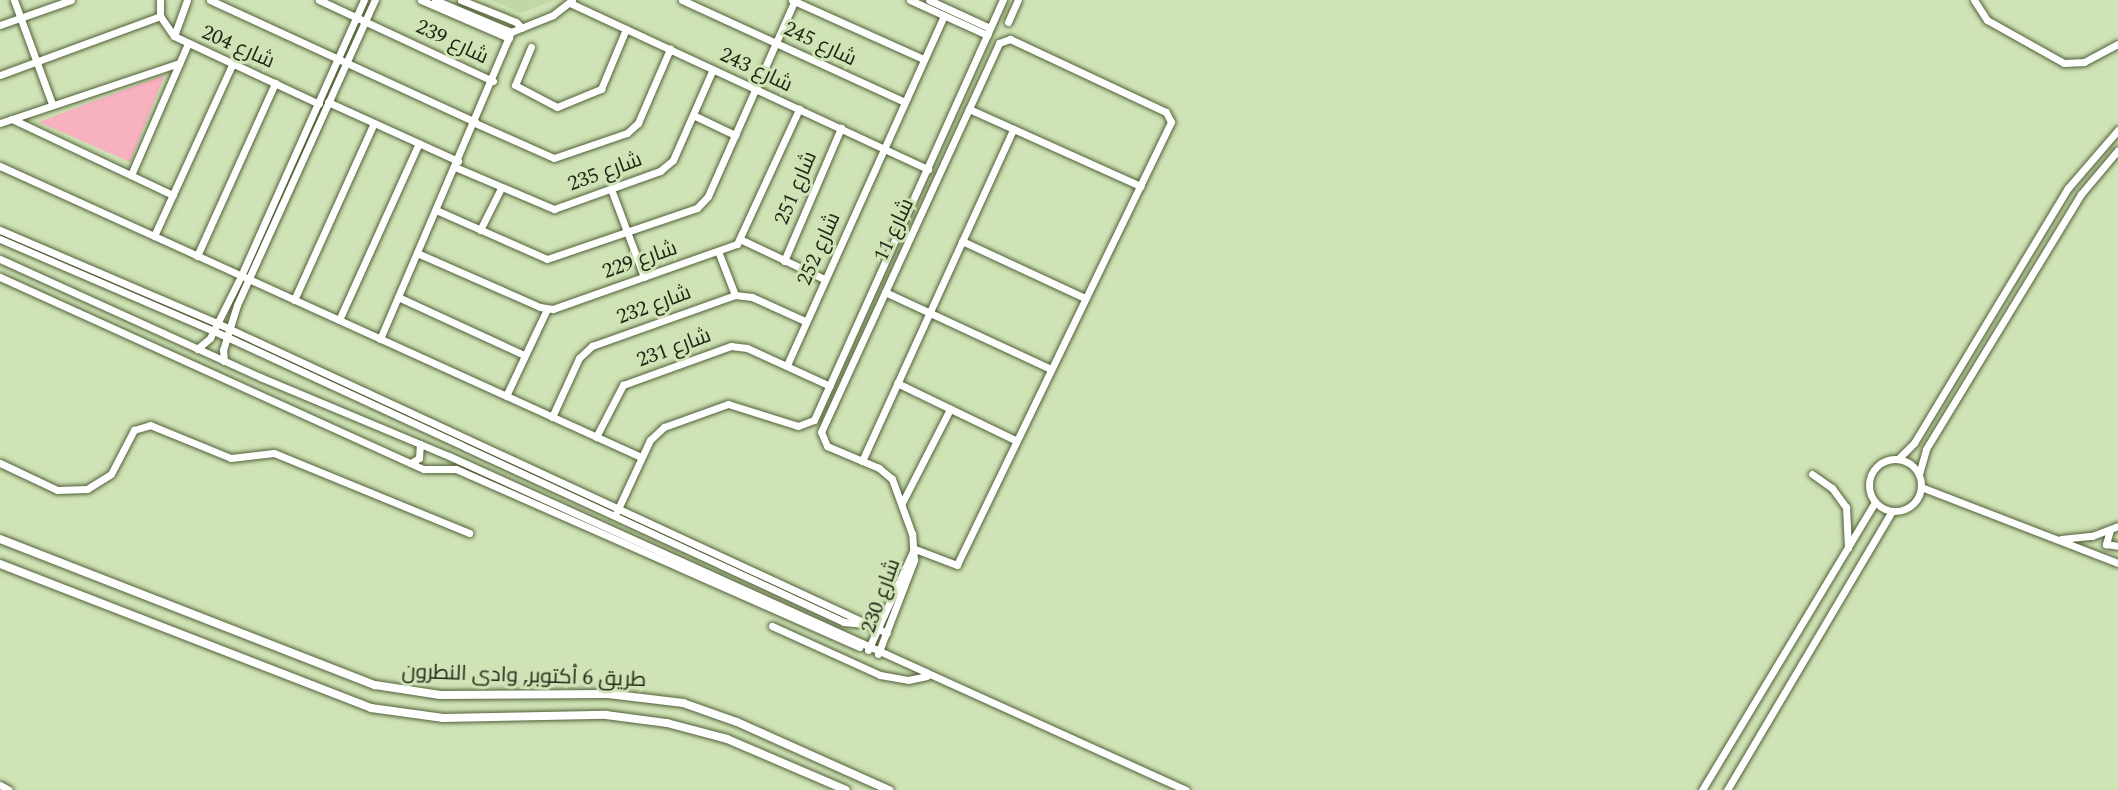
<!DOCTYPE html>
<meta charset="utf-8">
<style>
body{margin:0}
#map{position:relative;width:2118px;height:790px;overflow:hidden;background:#d0e3b6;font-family:Spectral,Cairo,serif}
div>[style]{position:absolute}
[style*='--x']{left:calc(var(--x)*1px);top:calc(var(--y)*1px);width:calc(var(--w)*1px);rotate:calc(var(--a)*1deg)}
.built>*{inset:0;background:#c2d8a4}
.green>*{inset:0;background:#f7b1bf}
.roads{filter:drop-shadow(0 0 2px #516038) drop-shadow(0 0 2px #516038)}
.minor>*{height:7px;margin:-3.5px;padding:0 3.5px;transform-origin:3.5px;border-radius:3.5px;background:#fff}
.minor>.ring{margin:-3.5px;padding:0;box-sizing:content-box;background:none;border:7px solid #fff;border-radius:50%}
.tertiary>*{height:8px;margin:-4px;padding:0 4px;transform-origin:4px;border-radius:4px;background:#fff}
span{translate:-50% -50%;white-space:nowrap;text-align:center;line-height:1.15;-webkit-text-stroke:6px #d0e3b6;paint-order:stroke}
.street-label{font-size:21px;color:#212716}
</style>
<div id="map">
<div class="built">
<div style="clip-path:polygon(491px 0,555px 0,520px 13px)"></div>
</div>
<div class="green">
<div style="clip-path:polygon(165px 75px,130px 162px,39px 122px,70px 110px)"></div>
</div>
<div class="roads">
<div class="minor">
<div style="--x:14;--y:0;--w:111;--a:69.9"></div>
<div style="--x:160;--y:0;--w:16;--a:90"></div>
<div style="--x:160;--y:16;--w:24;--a:55"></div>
<div style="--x:174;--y:36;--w:160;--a:25.1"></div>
<div style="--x:210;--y:0;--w:292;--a:24.7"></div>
<div style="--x:319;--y:0;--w:192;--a:25"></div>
<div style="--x:421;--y:0;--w:96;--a:23.4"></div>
<div style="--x:435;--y:0;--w:82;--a:22.8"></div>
<div style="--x:461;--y:0;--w:59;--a:21.8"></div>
<div style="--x:516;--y:22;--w:8;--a:45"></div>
<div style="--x:682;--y:0;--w:245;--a:24.6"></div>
<div style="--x:792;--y:0;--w:144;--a:24.2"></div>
<div style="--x:910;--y:0;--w:85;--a:24.4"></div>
<div style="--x:929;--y:0;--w:67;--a:24.7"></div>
<div style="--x:1974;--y:0;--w:24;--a:57"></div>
<div style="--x:1987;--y:20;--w:88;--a:29.2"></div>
<div style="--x:2064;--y:63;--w:20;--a:-3"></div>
<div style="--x:2084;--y:62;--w:38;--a:-28"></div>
<div style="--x:570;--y:3;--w:395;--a:24.9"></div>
<div style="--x:1008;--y:22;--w:24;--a:-66"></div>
<div style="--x:0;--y:25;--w:75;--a:-19.4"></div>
<div style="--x:511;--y:32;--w:45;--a:-22"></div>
<div style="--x:553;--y:15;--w:24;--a:-38"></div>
<div style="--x:174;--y:36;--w:38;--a:-70"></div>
<div style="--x:531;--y:47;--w:41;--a:112.8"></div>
<div style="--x:515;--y:85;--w:47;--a:27.6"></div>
<div style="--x:557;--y:107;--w:48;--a:-22.2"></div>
<div style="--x:601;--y:89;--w:65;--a:-67.4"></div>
<div style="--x:0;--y:75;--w:171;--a:-20.2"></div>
<div style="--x:328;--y:102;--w:143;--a:24.4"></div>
<div style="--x:969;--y:109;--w:188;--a:24.2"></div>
<div style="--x:693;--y:115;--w:47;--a:25.5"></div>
<div style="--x:12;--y:119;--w:178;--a:25.3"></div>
<div style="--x:0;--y:123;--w:189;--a:-18.5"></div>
<div style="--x:475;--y:123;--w:86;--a:23.9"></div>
<div style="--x:554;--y:158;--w:77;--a:-18.9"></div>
<div style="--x:627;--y:133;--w:15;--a:-42"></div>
<div style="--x:638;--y:123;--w:81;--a:-66.6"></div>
<div style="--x:0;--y:166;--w:704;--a:24.42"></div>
<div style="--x:455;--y:167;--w:108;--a:23"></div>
<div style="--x:554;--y:209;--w:113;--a:-19.7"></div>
<div style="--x:660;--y:171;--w:17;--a:-40"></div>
<div style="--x:673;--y:160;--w:99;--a:-66.3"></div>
<div style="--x:131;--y:175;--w:144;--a:-66.6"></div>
<div style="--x:611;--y:189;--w:94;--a:69.4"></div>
<div style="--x:436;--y:210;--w:121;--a:23.8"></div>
<div style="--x:547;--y:259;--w:158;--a:-18.8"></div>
<div style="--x:697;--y:208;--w:16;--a:-47"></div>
<div style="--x:708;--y:196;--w:214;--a:-66.1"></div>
<div style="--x:0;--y:230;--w:236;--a:23.2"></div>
<div style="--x:217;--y:323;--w:738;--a:24.83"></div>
<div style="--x:480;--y:230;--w:47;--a:-63.4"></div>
<div style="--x:154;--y:236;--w:190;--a:-65.5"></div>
<div style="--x:0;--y:239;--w:233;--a:23.3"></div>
<div style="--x:214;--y:331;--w:694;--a:24.79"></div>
<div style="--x:844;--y:622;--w:20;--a:6"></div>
<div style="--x:742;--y:240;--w:91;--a:25.4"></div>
<div style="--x:962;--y:241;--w:136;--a:24.9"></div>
<div style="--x:718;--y:251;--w:47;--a:68.9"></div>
<div style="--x:417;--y:253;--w:134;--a:23.7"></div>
<div style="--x:540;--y:307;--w:13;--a:9"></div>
<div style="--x:553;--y:309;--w:195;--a:-19.5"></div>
<div style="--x:737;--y:244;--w:149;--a:-65.3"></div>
<div style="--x:197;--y:256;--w:190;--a:-65.7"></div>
<div style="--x:0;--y:259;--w:286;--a:24.4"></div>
<div style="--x:260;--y:377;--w:205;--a:22.7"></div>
<div style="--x:449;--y:456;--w:809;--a:24.38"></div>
<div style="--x:784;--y:261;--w:145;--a:-66.8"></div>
<div style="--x:0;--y:277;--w:465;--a:24.4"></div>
<div style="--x:424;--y:469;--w:32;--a:0"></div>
<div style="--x:456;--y:469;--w:441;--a:23.8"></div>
<div style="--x:885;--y:292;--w:181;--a:24.9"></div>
<div style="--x:398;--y:297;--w:139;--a:24.7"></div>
<div style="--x:294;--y:300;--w:194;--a:-65.7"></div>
<div style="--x:339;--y:320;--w:194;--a:-65.7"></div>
<div style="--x:380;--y:339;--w:334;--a:-66.9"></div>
<div style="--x:197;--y:349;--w:17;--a:-40"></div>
<div style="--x:210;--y:338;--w:69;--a:-63.4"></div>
<div style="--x:241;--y:276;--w:302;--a:-66"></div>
<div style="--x:224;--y:361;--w:11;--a:-95"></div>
<div style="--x:223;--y:350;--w:47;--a:-72.7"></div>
<div style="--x:237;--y:305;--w:335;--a:-65.7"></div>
<div style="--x:787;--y:365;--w:383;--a:-65.8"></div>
<div style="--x:897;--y:383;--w:131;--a:25.8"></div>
<div style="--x:506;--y:396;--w:96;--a:-64.8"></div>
<div style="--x:552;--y:417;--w:65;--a:-65.4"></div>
<div style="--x:579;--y:358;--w:18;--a:-43"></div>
<div style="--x:592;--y:346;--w:152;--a:-19.6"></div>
<div style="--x:735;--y:295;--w:17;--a:7"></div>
<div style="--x:752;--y:297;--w:58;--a:24.4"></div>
<div style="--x:596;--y:437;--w:59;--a:-62.6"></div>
<div style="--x:623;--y:385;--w:115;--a:-19.9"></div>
<div style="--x:731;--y:346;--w:16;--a:7"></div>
<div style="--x:747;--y:348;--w:91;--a:24.6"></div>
<div style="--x:1898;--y:459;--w:23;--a:-45"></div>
<div style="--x:1914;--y:443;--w:298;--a:-58.9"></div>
<div style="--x:2068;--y:188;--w:77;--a:-49.2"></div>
<div class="ring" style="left:1869px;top:459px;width:45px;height:45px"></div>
<div style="--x:862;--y:461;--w:365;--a:-65.5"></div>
<div style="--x:0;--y:463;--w:63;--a:25.3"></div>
<div style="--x:57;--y:490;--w:30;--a:-2"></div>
<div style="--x:87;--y:489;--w:28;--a:-32"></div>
<div style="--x:111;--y:474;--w:50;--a:-62.4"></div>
<div style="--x:134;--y:430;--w:17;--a:-17"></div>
<div style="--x:150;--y:425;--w:87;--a:22.2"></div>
<div style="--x:231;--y:458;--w:43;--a:-6.6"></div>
<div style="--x:274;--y:453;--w:211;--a:22.3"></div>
<div style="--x:411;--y:463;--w:9;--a:-32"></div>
<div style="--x:419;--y:458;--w:14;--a:-86"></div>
<div style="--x:1812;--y:474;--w:24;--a:35"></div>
<div style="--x:1832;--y:488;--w:24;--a:54"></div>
<div style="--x:1846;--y:507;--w:41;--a:87.2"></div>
<div style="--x:1919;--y:474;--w:26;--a:-74"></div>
<div style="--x:1926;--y:449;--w:298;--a:-58.7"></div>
<div style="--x:2081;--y:194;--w:57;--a:-49.9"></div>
<div style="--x:1921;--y:487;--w:211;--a:21.1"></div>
<div style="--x:902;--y:503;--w:106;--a:-62.9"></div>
<div style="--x:617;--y:511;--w:78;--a:-65.1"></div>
<div style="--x:650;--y:440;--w:19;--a:-43"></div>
<div style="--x:664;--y:427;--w:68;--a:-19.8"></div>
<div style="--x:728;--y:404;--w:73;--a:17.4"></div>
<div style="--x:798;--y:426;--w:17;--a:-21"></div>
<div style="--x:814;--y:420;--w:461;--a:-65.8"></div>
<div style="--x:2110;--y:530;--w:15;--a:106"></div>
<div style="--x:2106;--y:544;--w:12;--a:9"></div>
<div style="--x:2061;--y:539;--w:31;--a:-6"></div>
<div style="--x:2092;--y:536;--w:28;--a:-21"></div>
<div style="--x:772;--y:626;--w:119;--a:24.4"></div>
<div style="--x:880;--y:675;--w:28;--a:10"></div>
<div style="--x:908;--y:680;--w:19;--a:-12"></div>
<div style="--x:868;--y:650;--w:111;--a:-65.5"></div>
<div style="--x:878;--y:654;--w:101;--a:-69"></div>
<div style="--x:914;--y:560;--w:26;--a:-94"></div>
<div style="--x:912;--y:534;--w:59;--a:-110"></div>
<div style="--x:892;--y:479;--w:17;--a:-140"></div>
<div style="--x:879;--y:468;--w:56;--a:-157.1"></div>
<div style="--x:827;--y:446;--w:15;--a:-113"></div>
<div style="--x:821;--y:432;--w:428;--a:-65.4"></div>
<div style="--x:999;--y:43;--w:12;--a:-20"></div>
<div style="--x:1010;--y:39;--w:172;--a:25.1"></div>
<div style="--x:1166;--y:112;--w:11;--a:63"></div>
<div style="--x:1171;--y:122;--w:492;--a:115.8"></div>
<div style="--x:957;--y:565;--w:45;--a:-159.1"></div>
<div style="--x:0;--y:785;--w:10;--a:29"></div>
<div style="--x:1702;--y:790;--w:336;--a:-59"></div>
<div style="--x:1727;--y:790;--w:324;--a:-59.4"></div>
</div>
<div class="tertiary">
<div style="--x:0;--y:539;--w:402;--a:21.3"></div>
<div style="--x:375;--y:685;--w:66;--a:8.7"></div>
<div style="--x:440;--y:695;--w:168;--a:-0.3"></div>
<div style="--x:608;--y:694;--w:76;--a:6.8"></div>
<div style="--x:683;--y:703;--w:57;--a:19.4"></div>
<div style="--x:737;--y:722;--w:167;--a:24.1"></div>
<div style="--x:0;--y:564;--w:398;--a:21.2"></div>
<div style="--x:371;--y:708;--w:73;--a:7.9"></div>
<div style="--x:443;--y:718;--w:163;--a:-1.1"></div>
<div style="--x:606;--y:715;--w:62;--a:7.5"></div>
<div style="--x:667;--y:723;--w:62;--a:14.9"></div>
<div style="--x:727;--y:739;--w:129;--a:23.2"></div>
</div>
</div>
<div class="street-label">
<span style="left:452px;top:42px;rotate:25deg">شارع 239</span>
<span style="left:820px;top:44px;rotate:25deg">شارع 245</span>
<span style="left:238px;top:47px;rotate:24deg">شارع 204</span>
<span style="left:756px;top:70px;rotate:25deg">شارع 243</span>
<span style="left:605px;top:172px;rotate:-20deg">شارع 235</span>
<span style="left:796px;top:188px;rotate:-67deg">شارع 251</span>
<span style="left:894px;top:230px;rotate:-65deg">شارع 11</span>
<span style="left:819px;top:249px;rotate:-66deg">شارع 252</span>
<span style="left:640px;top:260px;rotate:-19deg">شارع 229</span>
<span style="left:654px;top:305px;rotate:-20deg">شارع 232</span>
<span style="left:674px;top:348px;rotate:-20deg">شارع 231</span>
<span style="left:881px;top:596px;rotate:-70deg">شارع 230</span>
<span style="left:524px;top:676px;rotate:2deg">طريق 6 أكتوبر, وادى النطرون</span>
</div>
</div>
